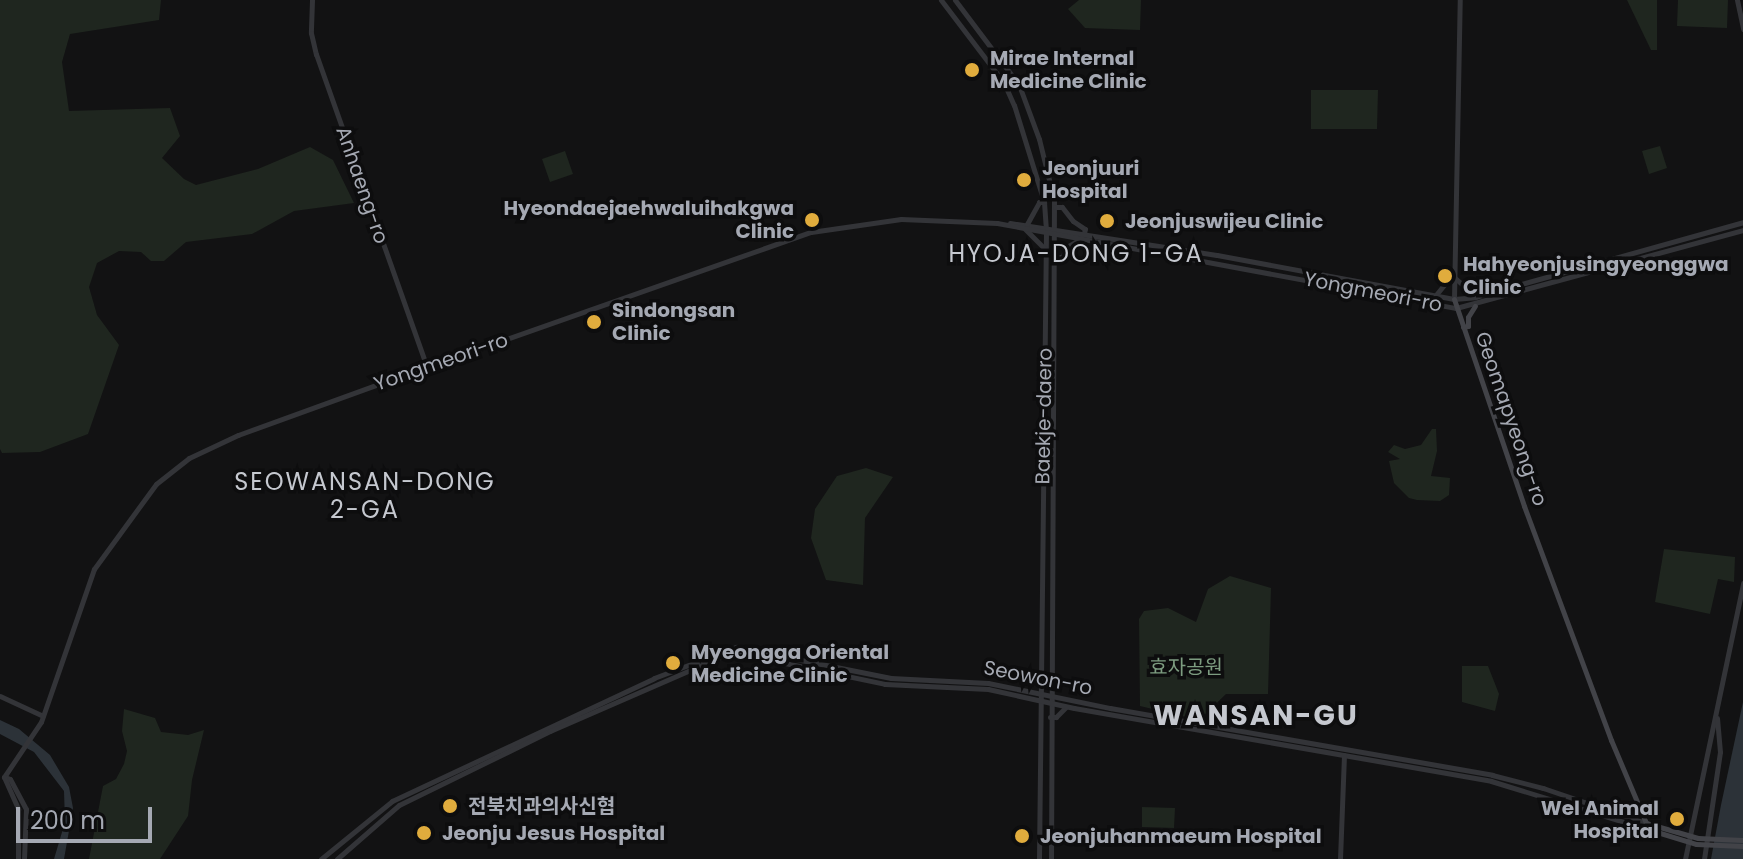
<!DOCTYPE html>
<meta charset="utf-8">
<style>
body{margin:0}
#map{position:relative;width:1743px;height:859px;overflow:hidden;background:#121213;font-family:Poppins,"Noto Sans KR",sans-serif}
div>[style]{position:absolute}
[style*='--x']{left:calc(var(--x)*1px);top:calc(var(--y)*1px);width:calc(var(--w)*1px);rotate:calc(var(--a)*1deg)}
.green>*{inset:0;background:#1f261f}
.water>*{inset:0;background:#2c3238}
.tertiary>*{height:5px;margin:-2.5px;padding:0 2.5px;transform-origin:2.5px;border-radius:2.5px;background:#333438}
.secondary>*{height:5px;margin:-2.5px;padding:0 2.5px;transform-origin:2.5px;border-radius:2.5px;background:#424348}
.secondary-bridge>*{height:5px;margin:-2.5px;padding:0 2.5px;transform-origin:2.5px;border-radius:2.5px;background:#424348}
.dots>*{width:22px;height:22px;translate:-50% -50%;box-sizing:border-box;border:4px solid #0d0d0e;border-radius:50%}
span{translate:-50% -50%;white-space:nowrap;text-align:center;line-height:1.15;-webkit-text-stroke:7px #0d0d0e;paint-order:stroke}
.poi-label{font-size:20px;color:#a5a9b3;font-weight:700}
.left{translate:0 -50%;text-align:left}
.right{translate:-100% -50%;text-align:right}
.street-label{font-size:20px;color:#a5a9b3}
.park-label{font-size:20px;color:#7d9c80}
.quarter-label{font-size:24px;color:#c5c8cf;letter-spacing:2px}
.district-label{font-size:28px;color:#c5c8cf;font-weight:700;letter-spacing:2px}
.scale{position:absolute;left:16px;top:807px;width:136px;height:36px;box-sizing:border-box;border:4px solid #a5a9b3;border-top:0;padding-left:10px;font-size:24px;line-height:28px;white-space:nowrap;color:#a5a9b3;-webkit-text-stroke:6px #0d0d0e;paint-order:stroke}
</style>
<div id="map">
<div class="green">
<div style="clip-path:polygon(0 0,161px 0,159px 20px,70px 34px,62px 62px,69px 111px,170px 108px,180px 136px,162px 158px,184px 179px,196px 185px,258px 169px,310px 147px,333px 160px,354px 203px,294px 211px,252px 234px,186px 242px,164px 261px,151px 261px,141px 252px,119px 251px,97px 263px,89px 287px,97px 315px,119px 345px,88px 434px,40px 452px,2px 453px,0 449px)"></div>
<div style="clip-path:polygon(1079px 0,1141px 0,1140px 30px,1085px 28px,1068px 9px)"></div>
<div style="clip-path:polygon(1627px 0,1657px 0,1657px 50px,1651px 50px)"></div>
<div style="clip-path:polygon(1678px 0,1728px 0,1727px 28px,1677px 26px)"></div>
<div style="clip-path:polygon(1311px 90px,1378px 90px,1377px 129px,1311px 129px)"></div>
<div style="clip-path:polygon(1660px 146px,1667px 168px,1649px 174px,1642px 151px)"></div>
<div style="clip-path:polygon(565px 151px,573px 174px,550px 182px,542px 159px)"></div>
<div style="clip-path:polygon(1432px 429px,1436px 429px,1437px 451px,1431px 476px,1450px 478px,1449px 495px,1440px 501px,1417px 500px,1409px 498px,1394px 483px,1389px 461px,1400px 459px,1388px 452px,1394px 445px,1405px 449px,1421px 445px)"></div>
<div style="clip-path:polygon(866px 468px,893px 477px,865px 518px,863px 585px,826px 580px,811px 538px,815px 509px,837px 476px)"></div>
<div style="clip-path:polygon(1664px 549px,1735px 557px,1734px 582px,1718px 579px,1710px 614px,1655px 602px)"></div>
<div style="clip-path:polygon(1230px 576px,1271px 588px,1268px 694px,1226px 694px,1199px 720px,1140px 706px,1139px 619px,1144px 611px,1168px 608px,1196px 622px,1208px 589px)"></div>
<div style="clip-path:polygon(1462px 666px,1488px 666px,1499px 694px,1495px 711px,1462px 702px)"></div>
<div style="clip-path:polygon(124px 709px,155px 718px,161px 732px,188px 735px,204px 730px,192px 780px,188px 816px,160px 859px,89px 859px,103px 786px,116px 779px,124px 764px,127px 751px,122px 731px)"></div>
<div style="clip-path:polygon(1142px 807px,1175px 808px,1174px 828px,1142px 827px)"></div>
</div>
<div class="water">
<div style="clip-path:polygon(1743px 702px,1743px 859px,1711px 859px,1721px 805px)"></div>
<div style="clip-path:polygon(0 720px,19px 729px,50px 755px,69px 787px,73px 808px,64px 859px,54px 859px,65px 822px,64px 791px,34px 752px,0 734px)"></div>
</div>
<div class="tertiary">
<div style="--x:312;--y:0;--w:33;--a:92"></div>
<div style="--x:311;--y:33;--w:22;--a:77"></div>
<div style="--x:316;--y:54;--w:333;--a:70.5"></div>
<div style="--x:941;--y:0;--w:104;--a:52.8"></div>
<div style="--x:1004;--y:83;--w:24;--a:66"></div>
<div style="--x:1014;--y:105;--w:102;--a:72.8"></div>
<div style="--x:1044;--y:202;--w:30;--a:86"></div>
<div style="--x:1046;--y:232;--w:627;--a:90.64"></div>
<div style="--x:955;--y:0;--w:106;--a:53"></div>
<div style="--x:1019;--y:85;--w:58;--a:69.7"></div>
<div style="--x:1039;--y:139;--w:63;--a:76.2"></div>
<div style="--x:1054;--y:200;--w:659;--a:90.26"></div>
<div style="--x:1737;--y:0;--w:30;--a:78"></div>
<div style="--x:1055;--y:207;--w:7;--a:0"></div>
<div style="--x:1062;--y:207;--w:18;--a:52"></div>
<div style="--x:1073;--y:221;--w:14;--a:34"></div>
<div style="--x:1085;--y:229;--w:4;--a:104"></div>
<div style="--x:1010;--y:223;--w:209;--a:8.8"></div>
<div style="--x:1217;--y:255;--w:241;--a:10.5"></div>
<div style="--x:1454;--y:299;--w:21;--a:-5"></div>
<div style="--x:1475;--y:297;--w:278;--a:-15.6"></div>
<div style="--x:1027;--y:224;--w:25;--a:-61"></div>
<div style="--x:1039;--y:202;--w:5;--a:0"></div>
<div style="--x:1025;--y:229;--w:30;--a:45"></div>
<div style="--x:1057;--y:257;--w:6;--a:0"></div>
<div style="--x:1063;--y:257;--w:9;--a:-77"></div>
<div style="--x:1065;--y:248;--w:16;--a:-30"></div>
<div style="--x:1635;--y:260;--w:5;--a:90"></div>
<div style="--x:1635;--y:265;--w:19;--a:16"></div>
<div style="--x:1435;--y:296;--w:22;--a:-51"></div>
<div style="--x:1449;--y:279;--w:6;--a:-9"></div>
<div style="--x:1455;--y:278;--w:27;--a:42"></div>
<div style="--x:1454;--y:299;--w:299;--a:-88.9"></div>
<div style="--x:0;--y:696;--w:47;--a:24.9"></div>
<div style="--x:1050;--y:717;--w:6;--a:0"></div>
<div style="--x:1056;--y:717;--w:14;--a:-45"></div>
<div style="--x:4;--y:777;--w:66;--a:-56.1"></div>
<div style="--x:41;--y:722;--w:162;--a:-70.9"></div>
<div style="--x:94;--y:569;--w:105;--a:-53.9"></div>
<div style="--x:156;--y:484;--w:42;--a:-38.2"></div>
<div style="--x:189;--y:458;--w:54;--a:-25.1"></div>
<div style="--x:238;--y:435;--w:147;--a:-19.9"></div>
<div style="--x:376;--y:385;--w:461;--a:-19.4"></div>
<div style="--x:811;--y:232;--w:91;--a:-8.2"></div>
<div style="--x:901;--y:219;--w:96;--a:2.4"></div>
<div style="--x:997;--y:223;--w:467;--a:10.5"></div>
<div style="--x:1456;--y:308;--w:297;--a:-15.2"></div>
<div style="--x:4;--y:777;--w:6;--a:18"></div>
<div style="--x:10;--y:779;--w:34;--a:62"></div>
<div style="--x:26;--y:809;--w:50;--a:92.3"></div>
<div style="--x:4;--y:777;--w:35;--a:66"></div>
<div style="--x:18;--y:809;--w:50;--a:90"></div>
<div style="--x:321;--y:859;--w:92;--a:-39.2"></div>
<div style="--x:392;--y:801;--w:289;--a:-25.1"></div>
<div style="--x:654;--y:678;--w:88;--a:-20.7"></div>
<div style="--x:736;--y:647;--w:158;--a:11.3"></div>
<div style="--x:891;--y:678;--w:97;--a:3"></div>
<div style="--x:988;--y:683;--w:125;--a:11.6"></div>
<div style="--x:1110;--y:708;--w:388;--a:9.9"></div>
<div style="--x:1492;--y:775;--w:53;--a:14.3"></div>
<div style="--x:1543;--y:788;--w:109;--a:18.8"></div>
<div style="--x:337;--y:859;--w:82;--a:-41.1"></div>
<div style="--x:399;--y:805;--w:168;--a:-26.1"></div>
<div style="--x:550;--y:731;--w:198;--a:-23.5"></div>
<div style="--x:732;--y:652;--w:156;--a:11.8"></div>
<div style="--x:885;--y:684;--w:103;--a:2.8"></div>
<div style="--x:988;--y:689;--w:88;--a:12.5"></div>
<div style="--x:1074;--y:708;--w:423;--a:9.9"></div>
<div style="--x:1491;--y:781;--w:160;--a:17.1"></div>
<div style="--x:1340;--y:859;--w:104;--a:-87.8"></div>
<div style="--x:1685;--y:859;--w:282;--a:-78.1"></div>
<div style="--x:1704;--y:859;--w:108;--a:-81.5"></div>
<div style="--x:1720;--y:752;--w:34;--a:-95"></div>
</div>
<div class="secondary">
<div style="--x:1454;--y:299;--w:219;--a:71.3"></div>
<div style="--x:1524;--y:506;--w:250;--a:69.6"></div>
<div style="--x:1611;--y:740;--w:90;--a:67.1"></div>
<div style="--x:1646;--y:823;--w:5;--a:112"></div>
<div style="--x:1644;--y:828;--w:54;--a:17.1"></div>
<div style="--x:1463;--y:327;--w:5;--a:-11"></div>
<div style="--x:1468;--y:326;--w:9;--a:-90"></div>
<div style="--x:1468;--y:317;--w:13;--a:-58"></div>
<div style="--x:1646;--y:823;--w:54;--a:16.1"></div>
</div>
<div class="secondary-bridge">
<div style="--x:1698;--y:838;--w:45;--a:2.5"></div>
<div style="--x:1696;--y:844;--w:47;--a:2.4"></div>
</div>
<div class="dots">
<div style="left:972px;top:70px;background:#e0ac3d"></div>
<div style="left:1024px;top:180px;background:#e0ac3d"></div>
<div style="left:812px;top:220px;background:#e0ac3d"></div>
<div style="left:1107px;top:221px;background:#e0ac3d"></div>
<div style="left:1445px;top:276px;background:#e0ac3d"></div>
<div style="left:594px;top:322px;background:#e0ac3d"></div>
<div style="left:673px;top:663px;background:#e0ac3d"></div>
<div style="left:450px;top:806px;background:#e0ac3d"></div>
<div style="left:1677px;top:819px;background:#e0ac3d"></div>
<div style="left:424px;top:833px;background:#e0ac3d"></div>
<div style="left:1022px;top:836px;background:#e0ac3d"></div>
</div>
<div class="poi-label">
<span class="left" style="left:990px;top:70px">Mirae Internal<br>Medicine Clinic</span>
<span class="left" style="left:1042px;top:180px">Jeonjuuri<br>Hospital</span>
<span class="right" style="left:794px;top:220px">Hyeondaejaehwaluihakgwa<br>Clinic</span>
<span class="left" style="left:1125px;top:221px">Jeonjuswijeu Clinic</span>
<span class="left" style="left:1463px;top:276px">Hahyeonjusingyeonggwa<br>Clinic</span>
<span class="left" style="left:612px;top:322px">Sindongsan<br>Clinic</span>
<span class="left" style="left:691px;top:664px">Myeongga Oriental<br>Medicine Clinic</span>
<span class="left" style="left:468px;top:806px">전북치과의사신협</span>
<span class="right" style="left:1659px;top:820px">Wel Animal<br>Hospital</span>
<span class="left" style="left:442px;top:833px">Jeonju Jesus Hospital</span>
<span class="left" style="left:1040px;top:836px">Jeonjuhanmaeum Hospital</span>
</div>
<div class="street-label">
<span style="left:362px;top:185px;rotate:71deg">Anhaeng-ro</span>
<span style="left:1373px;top:292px;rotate:11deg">Yongmeori-ro</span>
<span style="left:441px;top:362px;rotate:-19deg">Yongmeori-ro</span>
<span style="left:1044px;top:416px;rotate:-89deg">Baekje-daero</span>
<span style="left:1511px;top:419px;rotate:71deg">Geomapyeong-ro</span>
<span style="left:1038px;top:678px;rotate:11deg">Seowon-ro</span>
</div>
<div class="park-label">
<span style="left:1186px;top:667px">효자공원</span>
</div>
<div class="quarter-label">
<span style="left:1076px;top:254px">HYOJA-DONG 1-GA</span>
<span style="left:365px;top:496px">SEOWANSAN-DONG<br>2-GA</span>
</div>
<div class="district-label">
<span style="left:1256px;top:716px">WANSAN-GU</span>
</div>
<div class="scale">200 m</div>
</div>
